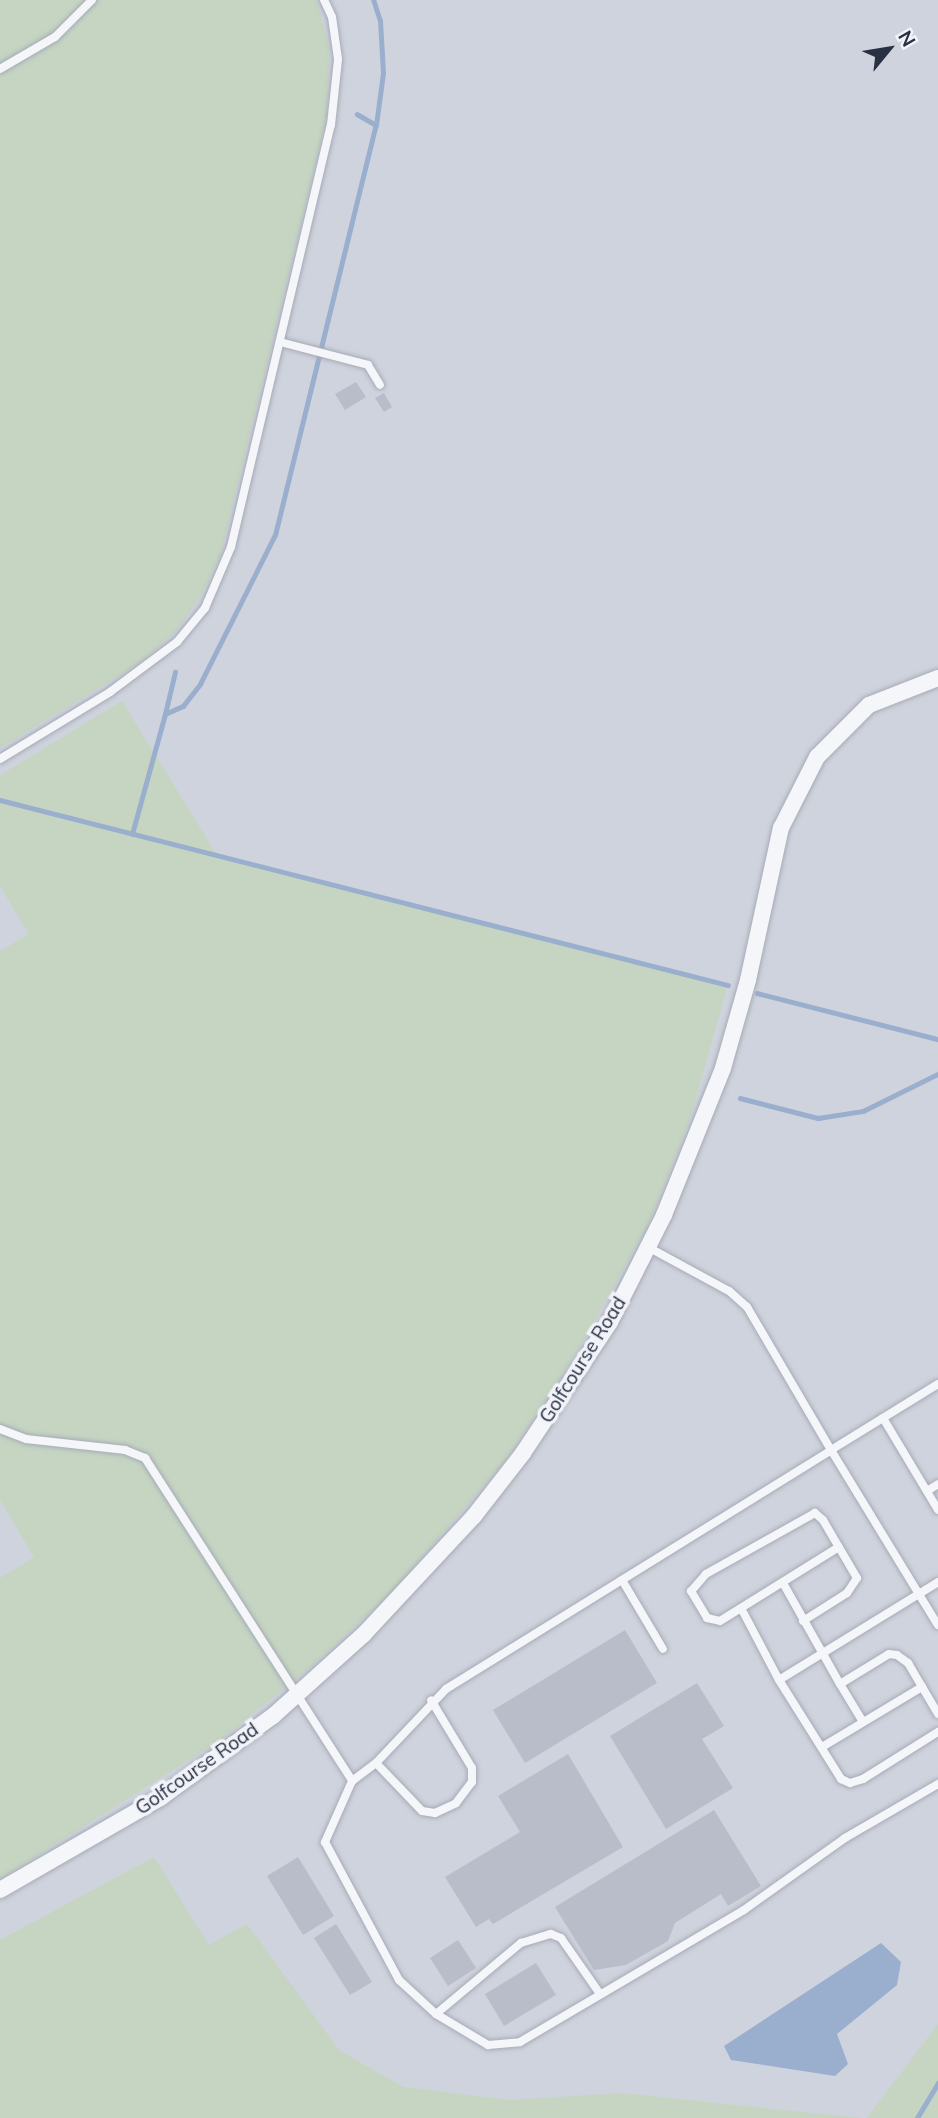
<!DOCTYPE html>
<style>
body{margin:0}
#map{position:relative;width:938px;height:2118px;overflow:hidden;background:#e1e4eb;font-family:Mulish,sans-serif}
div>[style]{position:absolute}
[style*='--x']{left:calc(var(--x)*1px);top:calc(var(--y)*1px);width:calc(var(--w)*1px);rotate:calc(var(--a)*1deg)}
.built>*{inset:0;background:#cfd3dd}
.green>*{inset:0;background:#c5d5c2}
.water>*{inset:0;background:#9aafcd}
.stream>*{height:4.5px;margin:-2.25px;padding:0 2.25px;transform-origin:2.25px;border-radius:2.25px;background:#9aafcd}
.building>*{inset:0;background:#b8bdc9}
.roads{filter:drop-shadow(0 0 2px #a6abb6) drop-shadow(0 0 2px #a6abb6)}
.lane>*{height:8px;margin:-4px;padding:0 4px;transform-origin:4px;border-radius:4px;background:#f4f6f9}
.street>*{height:16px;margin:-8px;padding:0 8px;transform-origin:8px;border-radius:8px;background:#f4f6f9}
span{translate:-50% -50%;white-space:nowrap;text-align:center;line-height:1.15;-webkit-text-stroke:7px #f1f3f8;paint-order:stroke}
.street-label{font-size:19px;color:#283144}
.north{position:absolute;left:854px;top:14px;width:70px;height:70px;-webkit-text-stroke:5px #f1f3f8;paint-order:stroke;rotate:60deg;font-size:19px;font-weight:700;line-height:28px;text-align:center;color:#283144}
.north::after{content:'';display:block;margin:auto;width:24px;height:32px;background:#283144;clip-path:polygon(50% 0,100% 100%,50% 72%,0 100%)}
</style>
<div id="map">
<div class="built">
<div style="clip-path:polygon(0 0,938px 0,938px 2118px,0 2118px)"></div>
</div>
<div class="green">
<div style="clip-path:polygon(0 0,86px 0,48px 39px,0 67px)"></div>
<div style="clip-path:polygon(97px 0,317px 0,329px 48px,328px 111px,220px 557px,200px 597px,177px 630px,140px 663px,0 748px,0 74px,69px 32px)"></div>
<div style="clip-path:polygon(122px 701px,217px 855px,728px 985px,690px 1119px,649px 1223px,574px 1357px,505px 1461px,391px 1593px,312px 1666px,219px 1741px,0 1879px,0 1578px,34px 1557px,0 1500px,0 951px,29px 934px,0 886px,0 775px)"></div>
<div style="clip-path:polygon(154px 1857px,209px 1945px,247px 1924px,339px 2050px,403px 2087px,511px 2100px,621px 2093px,861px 2118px,0 2118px,0 1940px)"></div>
<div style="clip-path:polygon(938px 2024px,938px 2118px,867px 2118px)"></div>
</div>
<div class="water">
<div style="clip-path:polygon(881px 1943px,901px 1962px,897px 1985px,837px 2034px,848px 2064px,835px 2076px,731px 2060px,724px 2046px)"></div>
</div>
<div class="stream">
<div style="--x:357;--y:114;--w:22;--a:30"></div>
<div style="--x:165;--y:714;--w:43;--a:-76.6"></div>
<div style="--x:0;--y:800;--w:751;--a:14.26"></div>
<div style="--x:132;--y:834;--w:124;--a:-74.6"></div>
<div style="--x:165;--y:714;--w:20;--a:-24"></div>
<div style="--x:183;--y:706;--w:28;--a:-52"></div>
<div style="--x:200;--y:684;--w:167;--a:-63.3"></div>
<div style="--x:275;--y:535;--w:422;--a:-76.2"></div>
<div style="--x:376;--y:125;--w:52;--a:-82.3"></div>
<div style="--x:383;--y:73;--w:52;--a:-93.3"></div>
<div style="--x:380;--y:21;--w:22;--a:-108"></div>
<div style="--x:757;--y:993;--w:187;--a:14.3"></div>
<div style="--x:740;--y:1098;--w:81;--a:14.4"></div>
<div style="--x:818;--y:1118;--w:46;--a:-8.8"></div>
<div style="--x:863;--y:1111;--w:84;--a:-26.3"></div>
<div style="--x:917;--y:2118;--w:41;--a:-59"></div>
</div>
<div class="building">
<div style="clip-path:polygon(356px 382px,366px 397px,345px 410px,335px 394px)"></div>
<div style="clip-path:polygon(384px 393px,392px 407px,384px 412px,375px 398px)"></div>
<div style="clip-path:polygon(625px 1630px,657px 1683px,525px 1763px,493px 1710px)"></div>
<div style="clip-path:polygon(697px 1683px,724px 1726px,702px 1739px,733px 1788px,666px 1829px,610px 1736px)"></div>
<div style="clip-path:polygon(568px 1754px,623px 1847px,493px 1924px,489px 1919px,476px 1927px,445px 1877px,520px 1832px,498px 1796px)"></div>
<div style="clip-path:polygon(714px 1810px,761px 1886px,728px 1906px,721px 1894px,675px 1923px,668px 1941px,626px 1965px,594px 1970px,555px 1907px)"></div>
<div style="clip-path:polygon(298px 1857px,334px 1916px,303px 1935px,267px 1876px)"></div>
<div style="clip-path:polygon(336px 1924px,372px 1982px,350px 1995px,314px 1938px)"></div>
<div style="clip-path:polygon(458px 1940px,476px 1968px,448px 1986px,430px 1958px)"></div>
<div style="clip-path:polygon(536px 1963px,556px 1995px,504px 2026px,485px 1994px)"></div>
</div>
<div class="roads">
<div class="lane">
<div style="--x:0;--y:69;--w:64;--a:-30.2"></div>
<div style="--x:55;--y:37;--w:52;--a:-45"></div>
<div style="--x:280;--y:342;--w:91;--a:14.6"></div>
<div style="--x:368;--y:365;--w:23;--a:59"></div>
<div style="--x:0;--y:759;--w:129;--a:-31.3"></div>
<div style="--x:110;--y:692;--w:84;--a:-36.7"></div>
<div style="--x:177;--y:642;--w:44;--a:-50.5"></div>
<div style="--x:205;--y:608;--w:66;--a:-66.9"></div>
<div style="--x:231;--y:547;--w:434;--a:-76.7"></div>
<div style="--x:331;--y:125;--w:66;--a:-83.9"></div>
<div style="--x:338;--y:59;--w:42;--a:-98.1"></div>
<div style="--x:332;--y:17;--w:19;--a:-115"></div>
<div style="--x:938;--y:1384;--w:126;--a:148.3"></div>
<div style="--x:831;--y:1450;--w:205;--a:58.6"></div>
<div style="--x:883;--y:1418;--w:107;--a:59.1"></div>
<div style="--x:0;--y:1429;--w:28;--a:21"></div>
<div style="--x:26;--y:1439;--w:100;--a:6.3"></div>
<div style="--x:125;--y:1450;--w:22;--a:22"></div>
<div style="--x:145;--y:1458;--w:384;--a:57.3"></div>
<div style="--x:352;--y:1781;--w:30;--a:-37"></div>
<div style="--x:376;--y:1763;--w:102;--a:-46.6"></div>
<div style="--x:446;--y:1689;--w:453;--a:-31.8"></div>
<div style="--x:831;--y:1450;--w:166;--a:-120.4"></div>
<div style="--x:747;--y:1307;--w:24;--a:-138"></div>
<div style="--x:729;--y:1291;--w:92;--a:-151.5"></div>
<div style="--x:927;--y:1491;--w:13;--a:-32"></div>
<div style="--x:622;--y:1580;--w:80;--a:59.3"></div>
<div style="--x:783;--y:1583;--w:116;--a:60.6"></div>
<div style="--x:840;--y:1684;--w:57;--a:-31.5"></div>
<div style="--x:889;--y:1654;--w:8;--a:7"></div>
<div style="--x:897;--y:1655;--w:14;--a:36"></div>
<div style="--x:908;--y:1663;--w:59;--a:59.5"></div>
<div style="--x:741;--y:1608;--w:81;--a:62.2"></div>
<div style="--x:779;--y:1680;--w:117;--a:57.9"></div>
<div style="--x:841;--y:1779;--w:10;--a:24"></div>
<div style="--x:850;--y:1783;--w:14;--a:-17"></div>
<div style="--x:863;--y:1779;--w:89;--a:-32.1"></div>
<div style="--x:803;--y:1621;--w:52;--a:-32.5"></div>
<div style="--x:847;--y:1593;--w:18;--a:-56"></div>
<div style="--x:857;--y:1578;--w:67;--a:-120.4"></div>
<div style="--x:823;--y:1520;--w:11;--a:-139"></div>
<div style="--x:815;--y:1513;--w:125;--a:150.8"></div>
<div style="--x:706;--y:1574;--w:23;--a:131"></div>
<div style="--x:691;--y:1591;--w:31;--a:59"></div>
<div style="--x:707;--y:1618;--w:13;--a:13"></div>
<div style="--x:720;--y:1621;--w:140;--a:-31.9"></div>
<div style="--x:779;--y:1680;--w:187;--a:-31.6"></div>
<div style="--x:840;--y:1684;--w:44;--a:58.8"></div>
<div style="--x:822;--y:1747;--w:117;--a:-31"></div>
<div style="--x:376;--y:1763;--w:66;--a:46.2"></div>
<div style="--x:422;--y:1811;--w:13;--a:9"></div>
<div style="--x:435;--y:1813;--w:23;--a:-25"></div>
<div style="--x:456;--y:1803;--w:26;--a:-53"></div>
<div style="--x:472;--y:1782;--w:14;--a:-90"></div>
<div style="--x:472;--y:1768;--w:79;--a:-121.1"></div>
<div style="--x:352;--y:1781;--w:67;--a:113.9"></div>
<div style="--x:325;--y:1842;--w:157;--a:61.8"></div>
<div style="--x:399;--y:1980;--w:50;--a:42.6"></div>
<div style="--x:436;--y:2014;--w:61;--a:30.8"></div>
<div style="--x:488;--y:2045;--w:32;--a:-5"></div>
<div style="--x:520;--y:2042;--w:260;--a:-30.5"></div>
<div style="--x:744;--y:1910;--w:124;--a:-35.5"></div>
<div style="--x:845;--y:1838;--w:108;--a:-30.1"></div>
<div style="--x:436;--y:2014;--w:111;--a:-39.9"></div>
<div style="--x:521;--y:1943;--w:31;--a:-17"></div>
<div style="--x:551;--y:1934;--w:11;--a:22"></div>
<div style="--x:561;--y:1938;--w:68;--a:55.1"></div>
</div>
<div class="street">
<div style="--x:0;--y:1890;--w:185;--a:-29.9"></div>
<div style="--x:160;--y:1798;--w:140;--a:-36"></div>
<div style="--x:273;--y:1716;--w:122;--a:-42"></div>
<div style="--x:364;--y:1634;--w:161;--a:-47"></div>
<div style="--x:474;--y:1516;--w:80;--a:-52.1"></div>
<div style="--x:523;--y:1453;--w:157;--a:-56.4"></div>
<div style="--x:610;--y:1322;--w:120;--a:-63.2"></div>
<div style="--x:664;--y:1215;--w:158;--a:-68.1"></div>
<div style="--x:723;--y:1068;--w:91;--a:-74.1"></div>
<div style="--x:748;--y:980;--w:156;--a:-77.8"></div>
<div style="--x:781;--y:828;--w:80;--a:-63.1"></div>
<div style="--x:817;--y:757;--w:74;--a:-45"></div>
<div style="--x:869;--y:705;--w:74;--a:-21.4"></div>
</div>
</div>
<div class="street-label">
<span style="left:583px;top:1360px;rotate:-58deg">Golfcourse Road</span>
<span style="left:197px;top:1769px;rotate:-35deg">Golfcourse Road</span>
</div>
<div class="north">N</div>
</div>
